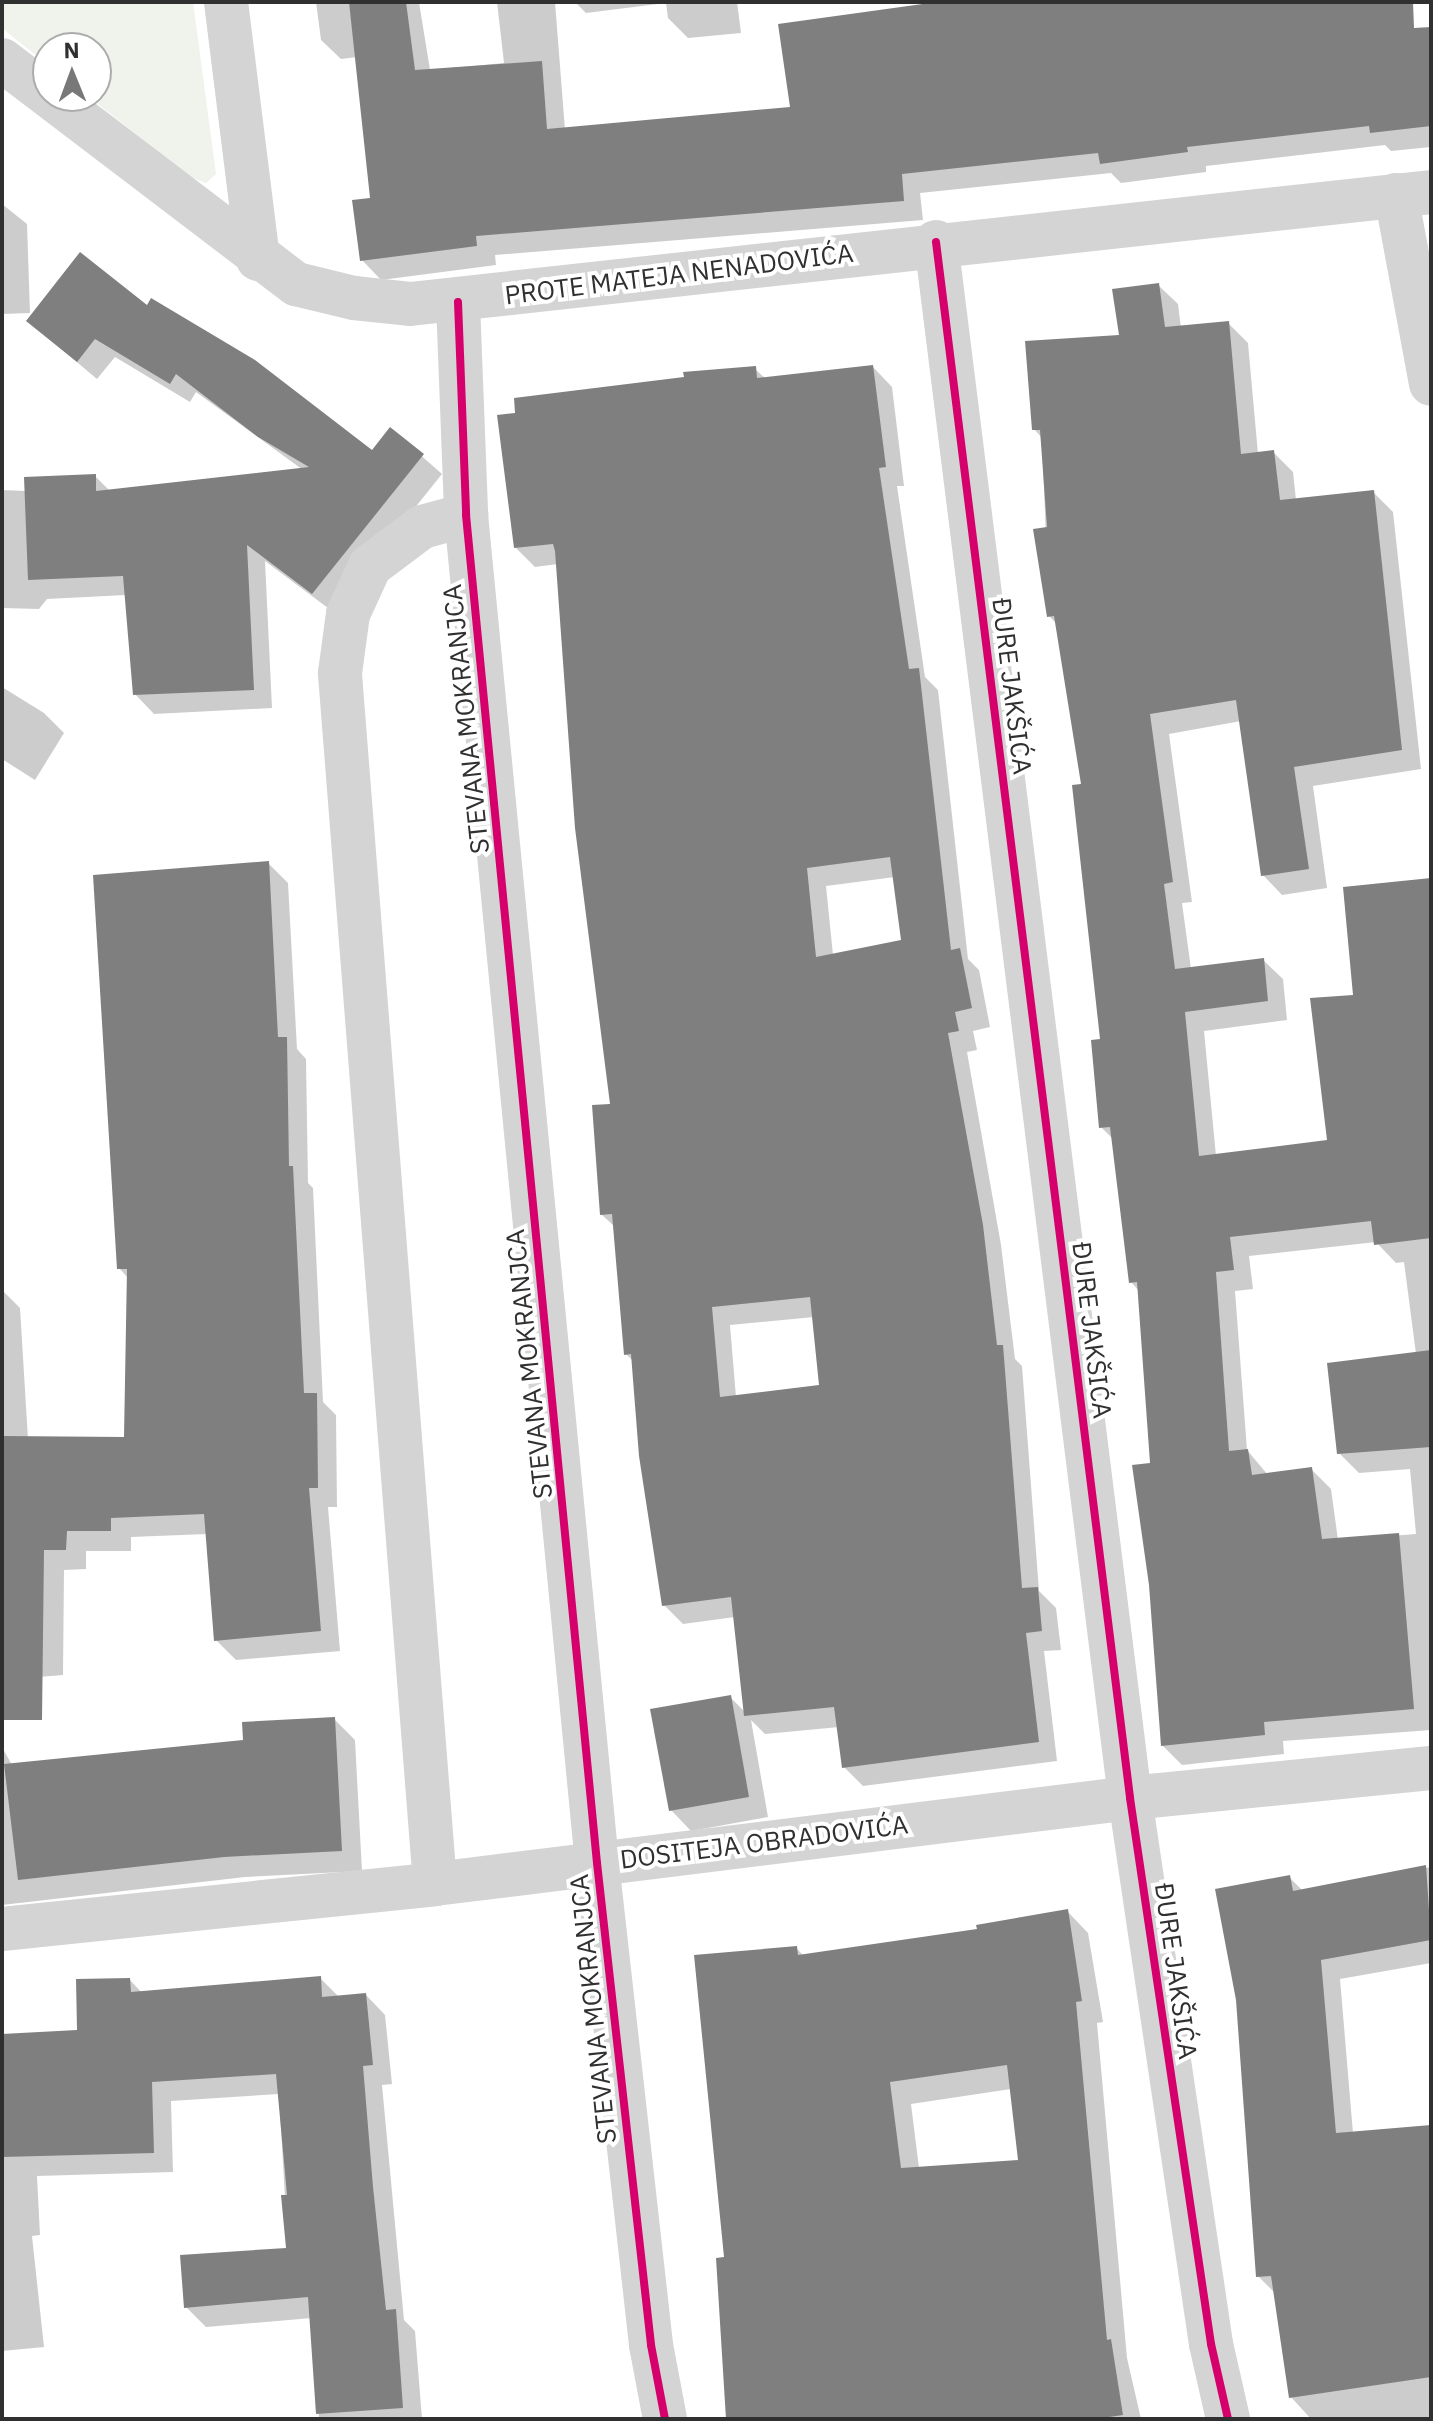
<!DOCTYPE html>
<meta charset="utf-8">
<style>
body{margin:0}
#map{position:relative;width:1433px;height:2421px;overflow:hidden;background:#fff;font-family:"IBM Plex Sans",sans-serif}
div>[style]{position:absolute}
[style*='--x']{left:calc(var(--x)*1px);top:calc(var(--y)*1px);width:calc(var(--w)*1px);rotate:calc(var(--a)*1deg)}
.green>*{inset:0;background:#f0f2ec}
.shadow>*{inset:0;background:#0003}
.building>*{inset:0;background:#7f7f7f}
.minor>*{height:44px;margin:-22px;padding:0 22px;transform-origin:22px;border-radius:22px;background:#d4d4d4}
.cycleway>*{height:8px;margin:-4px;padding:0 4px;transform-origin:4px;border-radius:4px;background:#d6006c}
span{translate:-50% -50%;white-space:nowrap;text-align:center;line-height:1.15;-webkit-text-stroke:8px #fff;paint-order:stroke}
.street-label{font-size:26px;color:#303030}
.frame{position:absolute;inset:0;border:4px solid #303030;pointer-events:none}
.north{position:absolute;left:32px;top:32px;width:80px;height:80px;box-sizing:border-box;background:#fff;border:2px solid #acacac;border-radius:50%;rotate:359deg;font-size:22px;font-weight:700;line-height:32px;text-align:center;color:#303030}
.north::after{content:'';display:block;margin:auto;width:28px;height:36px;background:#787878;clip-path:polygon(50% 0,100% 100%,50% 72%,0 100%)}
</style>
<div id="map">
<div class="green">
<div style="clip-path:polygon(2px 2px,193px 2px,216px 174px,206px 183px,190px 177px,88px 96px,96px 96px,96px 48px,48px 48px,48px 65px,2px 28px)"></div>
</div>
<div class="shadow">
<div style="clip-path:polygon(316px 2px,419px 2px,430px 70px,504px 63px,497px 2px,555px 2px,565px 130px,792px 109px,939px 2px,1389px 2px,1393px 33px,1431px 29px,1431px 147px,1391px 151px,1385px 145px,1206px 166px,1206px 172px,1121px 183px,1111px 173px,920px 193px,923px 220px,495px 255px,496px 265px,381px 280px,362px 260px,372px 200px,357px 57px,341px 59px,321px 40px)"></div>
<div style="clip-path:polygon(575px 2px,737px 2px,741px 33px,688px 38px,668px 18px,666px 3px,586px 13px)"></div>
<div style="clip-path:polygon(2px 204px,27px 224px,30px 313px,2px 314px)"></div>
<div style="clip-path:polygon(evenodd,1158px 285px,1178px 304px,1181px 328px,1228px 323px,1248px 343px,1258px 454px,1273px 452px,1293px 472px,1296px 500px,1373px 492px,1393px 512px,1421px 769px,1313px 786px,1327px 888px,1282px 895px,1263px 875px,1241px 721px,1169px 734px,1192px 902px,1182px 903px,1191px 969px,1263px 960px,1283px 979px,1287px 1020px,1204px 1031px,1216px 1156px,1329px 1142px,1355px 997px,1431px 881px,1431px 1730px,1283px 1741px,1284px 1754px,1182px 1765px,1163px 1746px,1152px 1464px,1139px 1291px,1131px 1282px,1113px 1139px,1101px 1127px,1102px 1041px,1084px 785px,1057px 624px,1049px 616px,1042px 438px,1034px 429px,1121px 337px,1158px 285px,1376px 1242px,1396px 1263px,1404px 1262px,1416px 1354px,1339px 1453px,1359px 1473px,1410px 1469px,1416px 1534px,1338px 1540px,1331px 1489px,1311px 1469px,1268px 1475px,1247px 1450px,1235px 1291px,1253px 1289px,1249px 1256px,1376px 1242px)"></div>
<div style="clip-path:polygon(147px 308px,372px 453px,391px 429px,442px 474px,332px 611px,265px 561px,272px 708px,154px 714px,135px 694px,126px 595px,47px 599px,39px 609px,2px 608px,2px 490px,26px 491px,95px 476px,110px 491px,303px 470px,196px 392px,190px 402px,115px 357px,97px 379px,28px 321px)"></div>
<div style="clip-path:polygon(evenodd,873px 367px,892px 387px,904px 486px,897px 486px,925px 677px,938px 690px,968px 959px,979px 970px,990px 1027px,973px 1031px,977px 1050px,967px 1052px,1001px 1245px,1015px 1359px,1022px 1366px,1039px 1591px,1056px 1608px,1061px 1650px,1044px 1651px,1057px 1761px,863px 1786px,844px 1767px,839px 1727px,765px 1734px,751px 1720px,768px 1817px,691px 1831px,671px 1810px,730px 1697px,745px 1712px,735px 1617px,683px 1624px,664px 1605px,634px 1362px,626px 1354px,615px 1227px,602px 1215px,612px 1106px,577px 828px,558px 564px,535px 567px,516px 548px,755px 369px,766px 379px,873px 367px,895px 877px,903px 942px,833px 955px,826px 886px,895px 877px,873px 367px,814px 1317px,821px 1387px,736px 1397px,730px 1325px,814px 1317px)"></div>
<div style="clip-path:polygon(2px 687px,44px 713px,64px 733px,35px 780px,2px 759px)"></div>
<div style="clip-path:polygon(268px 863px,288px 883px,297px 1049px,306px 1059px,308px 1183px,313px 1188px,323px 1402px,336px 1415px,337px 1507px,328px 1507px,340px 1651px,236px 1660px,216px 1640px,207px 1534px,131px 1537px,131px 1551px,86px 1551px,86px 1569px,64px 1570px,63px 1675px,2px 1680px,2px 1290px,20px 1308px,28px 1439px,126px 1439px,129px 1279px,119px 1268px)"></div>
<div style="clip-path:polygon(334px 1719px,355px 1740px,362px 1871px,245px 1877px,2px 1905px,2px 1747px,12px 1765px,245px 1742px)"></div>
<div style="clip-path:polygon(1431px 1867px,1431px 1963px,1340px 1979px,1353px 2133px,1431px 2167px,1431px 2419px,1311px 2419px,1291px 2397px,1276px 2294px,1258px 2276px,1289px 1877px,1303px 1891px)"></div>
<div style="clip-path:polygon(evenodd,1067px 1911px,1088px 1933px,1103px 2022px,1097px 2023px,1127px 2358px,1141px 2419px,729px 2419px,726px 2259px,796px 1948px,804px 1956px,979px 1931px,1067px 1911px,1011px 2089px,1020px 2162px,919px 2168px,911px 2104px,1011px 2089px)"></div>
<div style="clip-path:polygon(320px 1978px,339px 1997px,366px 1995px,385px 2015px,392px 2084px,382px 2085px,404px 2320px,415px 2331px,422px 2419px,319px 2419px,312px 2318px,206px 2327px,186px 2307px,288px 2250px,279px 2094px,171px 2101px,173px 2172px,37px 2176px,40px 2235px,32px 2236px,44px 2347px,2px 2351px,2px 2036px,79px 2032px,130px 1980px,142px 1993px)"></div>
</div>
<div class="building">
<div style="clip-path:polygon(349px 2px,406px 2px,415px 70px,542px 61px,547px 129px,790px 107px,778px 24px,937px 2px,1413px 2px,1414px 28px,1431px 27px,1431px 126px,1370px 133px,1369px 126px,1187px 147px,1188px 152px,1100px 164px,1098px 153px,902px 174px,904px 201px,476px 236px,477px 246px,360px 261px,352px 200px,370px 198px)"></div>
<div style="clip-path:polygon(80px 252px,147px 305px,151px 298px,255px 360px,372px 450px,390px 427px,424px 454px,312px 594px,247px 545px,254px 690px,133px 695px,123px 576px,28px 580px,24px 477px,96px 474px,96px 491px,309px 467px,258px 437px,176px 374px,170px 384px,95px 339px,77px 362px,26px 321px)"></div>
<div style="clip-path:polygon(1159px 283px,1165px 327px,1229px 321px,1241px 454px,1274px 450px,1280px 500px,1374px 490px,1402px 750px,1294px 767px,1309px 869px,1261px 876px,1236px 700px,1150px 714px,1173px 882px,1164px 884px,1175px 969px,1264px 958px,1268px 1001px,1185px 1012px,1199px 1156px,1327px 1140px,1310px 998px,1353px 995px,1343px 887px,1431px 878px,1431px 1238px,1374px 1245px,1371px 1221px,1230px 1237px,1234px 1270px,1216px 1272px,1229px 1451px,1248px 1449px,1252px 1475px,1312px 1467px,1322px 1539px,1399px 1533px,1414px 1709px,1264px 1722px,1265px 1735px,1161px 1746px,1149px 1585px,1132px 1465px,1150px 1463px,1137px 1282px,1129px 1283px,1110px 1127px,1099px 1128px,1091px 1040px,1100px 1039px,1072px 785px,1081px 784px,1054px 616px,1047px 617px,1033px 529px,1047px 527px,1040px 430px,1032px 430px,1025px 341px,1119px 335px,1112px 289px)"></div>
<div style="clip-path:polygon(evenodd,873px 365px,886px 467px,879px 468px,909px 669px,919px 668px,951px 950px,960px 948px,972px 1008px,955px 1012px,959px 1031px,948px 1033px,983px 1225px,997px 1345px,1003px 1345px,1022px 1588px,1038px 1587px,1042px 1631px,1026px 1633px,1039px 1742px,842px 1768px,834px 1707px,744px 1716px,731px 1597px,662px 1606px,639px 1456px,631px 1354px,624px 1355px,612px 1214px,600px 1215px,592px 1105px,610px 1104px,575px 828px,555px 551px,553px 544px,514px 548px,497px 415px,515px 413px,514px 398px,684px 377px,683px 372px,756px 366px,757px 378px,873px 365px,890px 857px,901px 940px,816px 957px,807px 868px,890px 857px,873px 365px,810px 1297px,819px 1385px,720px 1397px,712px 1307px,810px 1297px)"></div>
<div style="clip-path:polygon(269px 861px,278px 1037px,287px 1037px,289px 1166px,293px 1166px,304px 1393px,317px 1393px,318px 1488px,309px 1488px,321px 1631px,214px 1641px,204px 1514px,111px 1518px,111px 1531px,67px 1531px,66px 1550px,44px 1550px,42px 1720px,2px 1720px,2px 1436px,124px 1437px,127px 1269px,117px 1269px,93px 875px)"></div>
<div style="clip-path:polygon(1431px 1350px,1431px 1447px,1337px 1454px,1327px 1363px)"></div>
<div style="clip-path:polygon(731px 1695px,749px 1797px,669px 1811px,650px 1709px)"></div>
<div style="clip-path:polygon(335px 1717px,342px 1851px,224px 1857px,18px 1880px,4px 1764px,243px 1740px,242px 1722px)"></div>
<div style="clip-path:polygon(1426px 1865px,1431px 1940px,1321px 1960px,1336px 2133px,1431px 2125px,1431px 2377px,1289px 2398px,1271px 2276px,1256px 2277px,1236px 2000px,1215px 1889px,1290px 1875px,1293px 1891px)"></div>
<div style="clip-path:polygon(evenodd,1068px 1909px,1082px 2001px,1076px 2002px,1107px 2340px,1111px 2339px,1123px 2415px,1095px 2419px,726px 2419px,716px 2258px,724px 2257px,694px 1955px,797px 1946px,798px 1955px,977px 1929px,976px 1925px,1068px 1909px,1007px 2065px,1018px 2160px,901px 2168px,890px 2082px,1007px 2065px)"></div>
<div style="clip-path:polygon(321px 1976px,322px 1997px,366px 1993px,373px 2065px,363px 2066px,373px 2187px,386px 2310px,396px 2309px,403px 2408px,316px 2414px,308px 2297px,184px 2308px,180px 2255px,286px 2248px,281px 2195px,287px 2195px,276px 2074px,152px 2082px,154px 2153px,2px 2157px,2px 2034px,77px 2030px,76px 1979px,130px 1978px,131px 1992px)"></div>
</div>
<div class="minor">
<div style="--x:226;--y:2;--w:259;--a:82.9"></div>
<div style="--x:2;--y:60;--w:370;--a:37.3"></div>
<div style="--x:296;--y:284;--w:60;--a:13.6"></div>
<div style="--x:354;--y:298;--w:56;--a:6.1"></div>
<div style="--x:410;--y:304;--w:1027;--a:-6.26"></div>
<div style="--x:1396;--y:195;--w:192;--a:79.5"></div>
<div style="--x:936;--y:242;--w:1568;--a:82.89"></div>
<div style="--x:1130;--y:1798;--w:552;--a:81.56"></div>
<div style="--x:1211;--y:2344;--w:77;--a:77.2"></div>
<div style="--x:458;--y:302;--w:213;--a:87.8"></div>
<div style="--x:466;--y:515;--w:1354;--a:84.45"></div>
<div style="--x:597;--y:1863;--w:485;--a:83.6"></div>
<div style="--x:651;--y:2345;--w:75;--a:79.3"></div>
<div style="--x:435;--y:1884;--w:1215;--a:-94.49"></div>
<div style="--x:340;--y:673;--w:60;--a:-82.3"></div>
<div style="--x:348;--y:614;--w:53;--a:-65.4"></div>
<div style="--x:370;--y:566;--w:65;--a:-36.9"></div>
<div style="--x:422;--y:527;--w:46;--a:-15.3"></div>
<div style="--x:2;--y:1929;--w:435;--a:-5.9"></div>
<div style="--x:435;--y:1884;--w:700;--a:-7.05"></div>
<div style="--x:1130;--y:1798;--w:302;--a:-5.7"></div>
</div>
<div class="cycleway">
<div style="--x:936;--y:242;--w:1568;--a:82.89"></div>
<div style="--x:1130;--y:1798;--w:552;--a:81.56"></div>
<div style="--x:1211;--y:2344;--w:77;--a:77.2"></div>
<div style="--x:458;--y:302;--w:213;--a:87.8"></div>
<div style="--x:466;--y:515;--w:1354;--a:84.45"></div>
<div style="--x:597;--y:1863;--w:485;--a:83.6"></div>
<div style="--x:651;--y:2345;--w:75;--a:79.3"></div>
</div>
<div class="street-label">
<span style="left:679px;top:274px;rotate:-7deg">PROTE MATEJA NENADOVIĆA</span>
<span style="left:1012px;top:686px;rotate:83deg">ĐURE JAKŠIĆA</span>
<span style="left:466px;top:719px;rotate:-96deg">STEVANA MOKRANJCA</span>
<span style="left:1092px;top:1330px;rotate:83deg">ĐURE JAKŠIĆA</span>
<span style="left:529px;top:1364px;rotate:-96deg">STEVANA MOKRANJCA</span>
<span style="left:764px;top:1842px;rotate:-7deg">DOSITEJA OBRADOVIĆA</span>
<span style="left:1176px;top:1971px;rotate:82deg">ĐURE JAKŠIĆA</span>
<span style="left:593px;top:2009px;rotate:-96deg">STEVANA MOKRANJCA</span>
</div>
<div class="frame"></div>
<div class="north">N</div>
</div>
